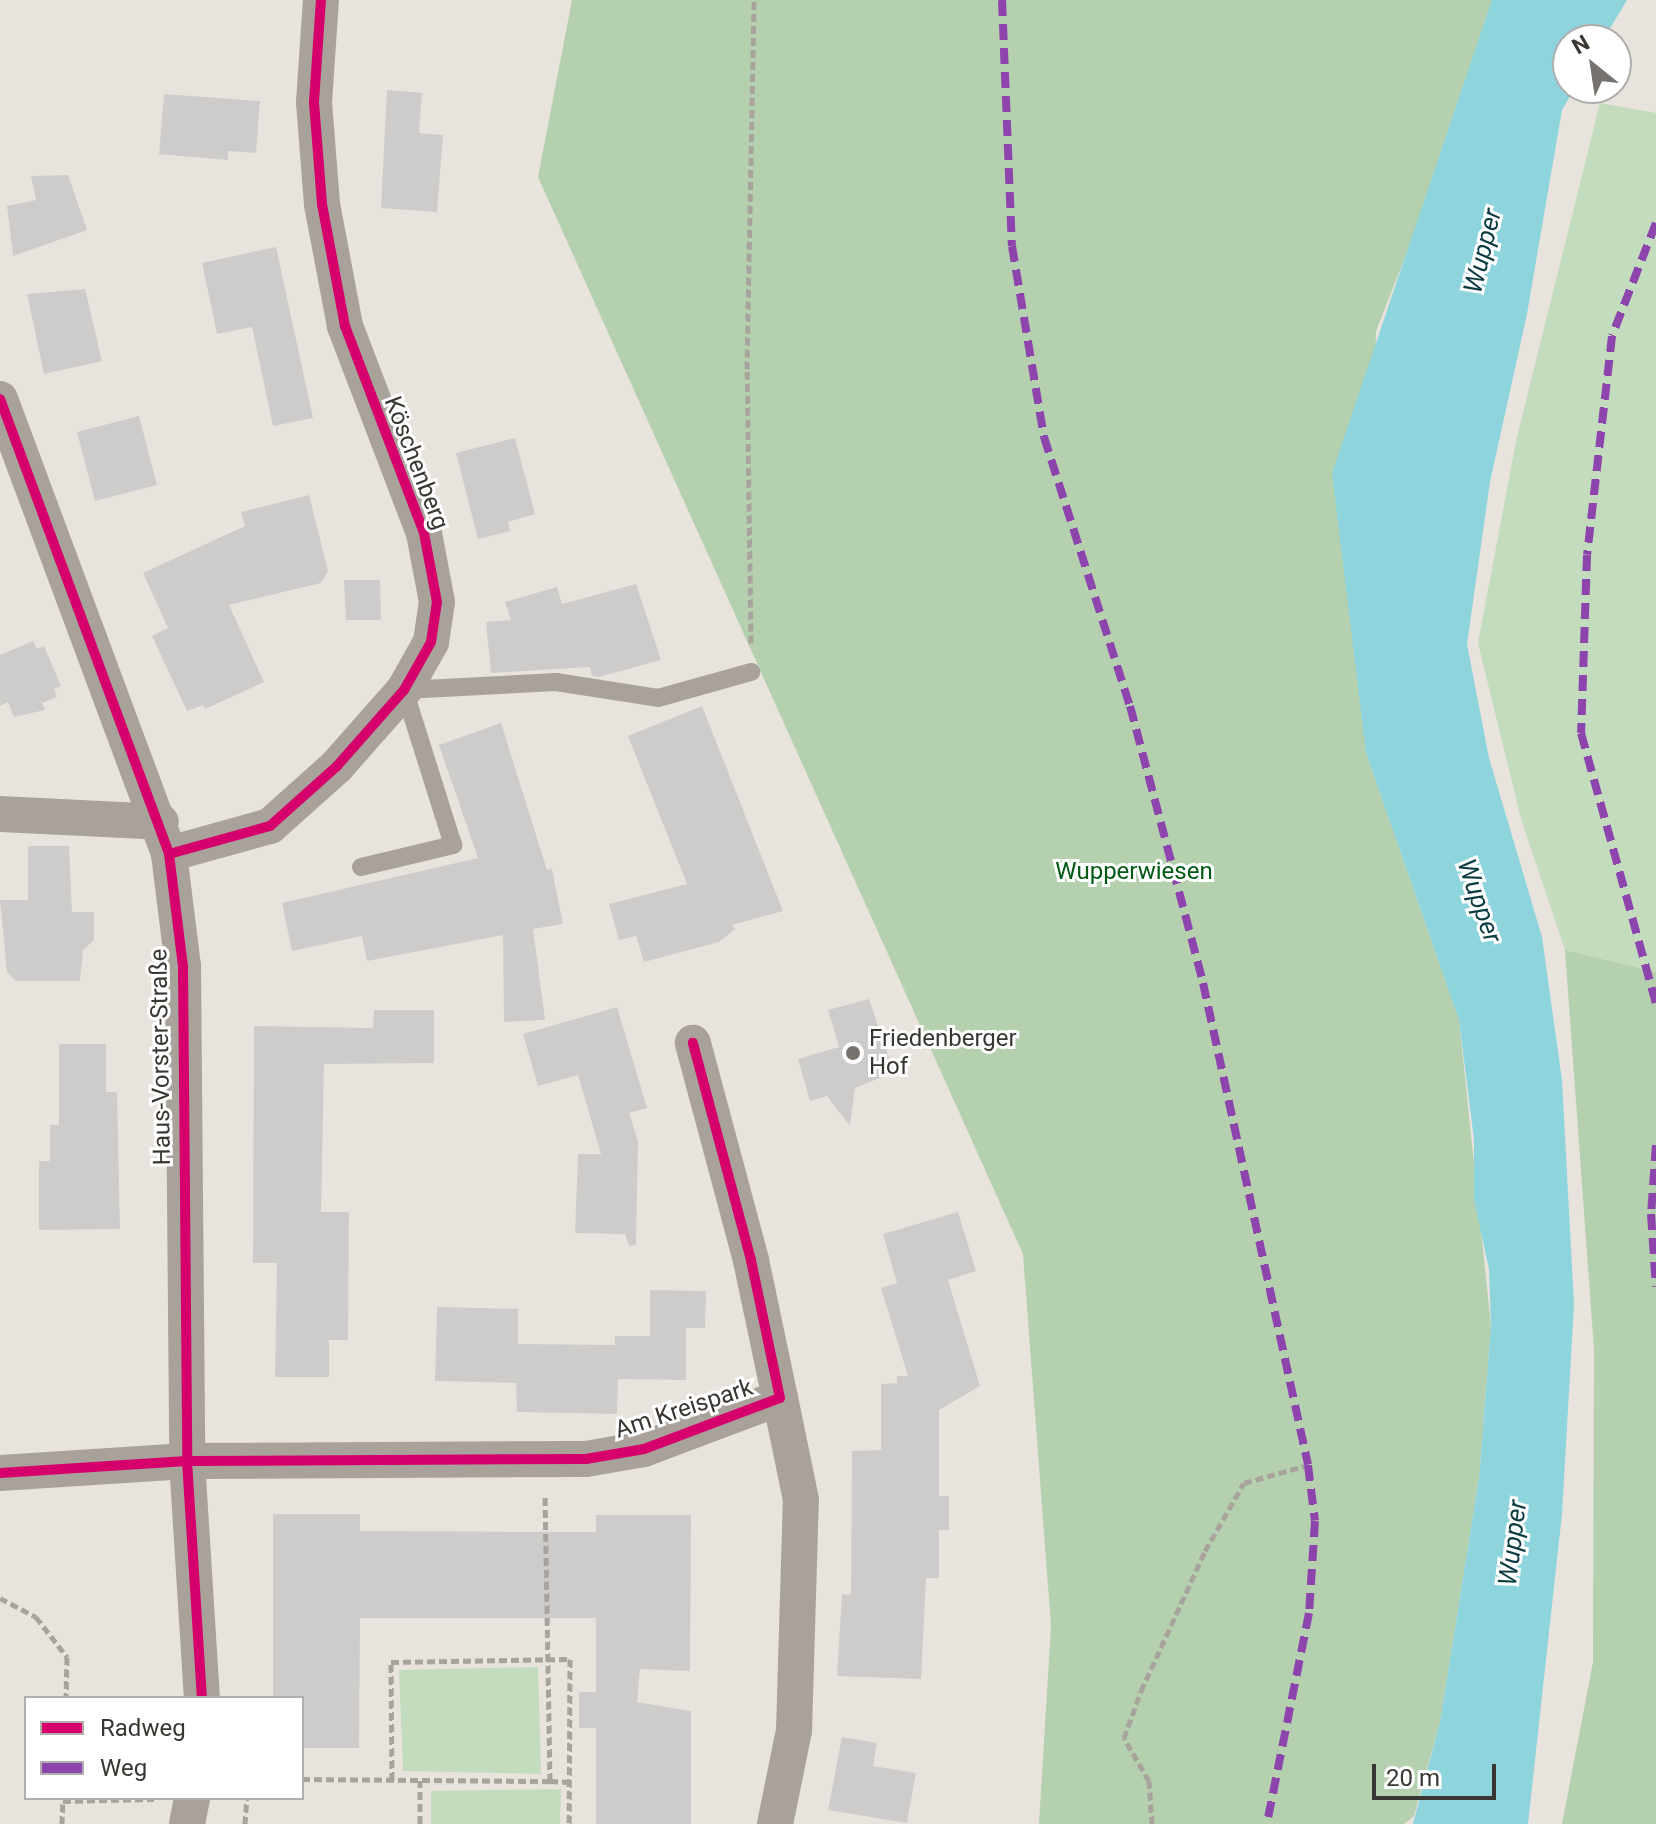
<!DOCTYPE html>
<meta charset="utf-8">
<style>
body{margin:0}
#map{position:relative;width:1656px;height:1824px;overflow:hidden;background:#e9e3dd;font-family:Roboto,sans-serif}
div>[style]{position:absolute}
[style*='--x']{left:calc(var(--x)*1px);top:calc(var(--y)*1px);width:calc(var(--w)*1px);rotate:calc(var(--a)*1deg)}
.green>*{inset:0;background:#c2dcbd}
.forest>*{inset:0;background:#b4d0af}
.water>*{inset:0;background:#8ed4dd}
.building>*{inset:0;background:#cecccb}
.path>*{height:5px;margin-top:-2.5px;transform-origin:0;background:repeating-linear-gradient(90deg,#a9a39d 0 8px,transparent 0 12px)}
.lane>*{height:18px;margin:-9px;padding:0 9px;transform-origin:9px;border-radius:9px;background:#a9a29a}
.street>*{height:36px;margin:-18px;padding:0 18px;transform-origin:18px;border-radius:18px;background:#a9a29a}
.quiet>*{height:8px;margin-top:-4px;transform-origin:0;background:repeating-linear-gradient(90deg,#8e44ad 0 16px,transparent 0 24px)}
.cycleway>*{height:10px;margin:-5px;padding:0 5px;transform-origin:5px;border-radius:5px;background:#d6006c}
.dots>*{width:22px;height:22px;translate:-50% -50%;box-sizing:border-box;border:4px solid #fff;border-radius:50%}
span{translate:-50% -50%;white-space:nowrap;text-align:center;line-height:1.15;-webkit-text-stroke:6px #fff;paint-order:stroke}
.street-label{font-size:24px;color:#393531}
.park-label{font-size:24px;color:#005912}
.poi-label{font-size:24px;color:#393531}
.left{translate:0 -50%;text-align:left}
.water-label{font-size:26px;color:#0a3c42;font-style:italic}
.legend{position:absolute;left:24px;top:1696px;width:280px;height:104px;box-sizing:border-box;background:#fff;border:2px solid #b0aead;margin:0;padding:10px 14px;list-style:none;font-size:24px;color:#393531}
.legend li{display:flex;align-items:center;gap:16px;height:40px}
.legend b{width:40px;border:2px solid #b0aead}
.north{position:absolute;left:1552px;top:24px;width:80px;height:80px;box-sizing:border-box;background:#fff;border:2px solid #b0aead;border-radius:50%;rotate:330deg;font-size:22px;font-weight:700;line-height:32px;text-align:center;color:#393531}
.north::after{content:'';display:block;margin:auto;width:28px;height:36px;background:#77726d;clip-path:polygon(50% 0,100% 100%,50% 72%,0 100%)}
.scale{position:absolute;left:1372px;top:1764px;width:124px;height:36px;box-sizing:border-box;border:4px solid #393531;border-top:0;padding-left:10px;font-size:24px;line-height:28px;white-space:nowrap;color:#393531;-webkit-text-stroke:6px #fff;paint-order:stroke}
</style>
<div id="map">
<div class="green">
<div style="clip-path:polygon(1600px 103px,1656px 113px,1656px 972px,1565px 950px,1521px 819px,1478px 643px,1516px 441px)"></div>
<div style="clip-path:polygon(538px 1667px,541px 1774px,403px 1771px,399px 1670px)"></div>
<div style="clip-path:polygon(561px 1789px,560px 1824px,431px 1824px,431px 1791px)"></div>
</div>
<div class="forest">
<div style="clip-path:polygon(572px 0,1492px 0,1419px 222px,1376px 331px,1366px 753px,1459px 1020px,1491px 1326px,1479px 1478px,1440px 1722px,1414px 1816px,1404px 1824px,1039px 1824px,1051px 1626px,1023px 1254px,538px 177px)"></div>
<div style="clip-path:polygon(1565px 950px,1656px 972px,1656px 1824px,1562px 1824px,1593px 1662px,1594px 1350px)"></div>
</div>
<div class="water">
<div style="clip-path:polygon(1492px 0,1627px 0,1603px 40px,1568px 40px,1568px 88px,1575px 88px,1562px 110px,1527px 314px,1490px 482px,1467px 644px,1489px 758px,1542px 937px,1562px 1080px,1574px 1304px,1562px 1514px,1528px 1824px,1413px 1824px,1440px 1722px,1479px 1478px,1491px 1326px,1489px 1269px,1474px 1200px,1474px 1140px,1459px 1020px,1366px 753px,1332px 473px)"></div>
</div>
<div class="building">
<div style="clip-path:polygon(387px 90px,422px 93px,419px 133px,443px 135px,437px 212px,381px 208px)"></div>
<div style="clip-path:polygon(164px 94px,260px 101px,256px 153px,228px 151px,228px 160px,159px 154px)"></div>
<div style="clip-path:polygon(68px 175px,87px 230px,13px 256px,7px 206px,36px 200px,31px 176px)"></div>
<div style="clip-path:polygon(276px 247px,313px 418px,273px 426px,252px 327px,217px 334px,202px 263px)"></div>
<div style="clip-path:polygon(85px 289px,102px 361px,44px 374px,27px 294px)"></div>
<div style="clip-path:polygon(139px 416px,157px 485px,95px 501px,77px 432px)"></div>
<div style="clip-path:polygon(515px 438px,535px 514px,508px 522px,510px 531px,478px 539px,456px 453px)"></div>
<div style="clip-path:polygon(309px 495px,328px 571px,321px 583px,229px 605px,264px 682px,205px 709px,203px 705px,187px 711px,152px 636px,168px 628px,143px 573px,245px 526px,241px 512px)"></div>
<div style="clip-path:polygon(344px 580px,380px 580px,381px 620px,346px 620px)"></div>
<div style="clip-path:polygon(636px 584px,661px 660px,599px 677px,592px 676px,590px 667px,491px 673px,486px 622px,511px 620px,505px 602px,557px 587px,562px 604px)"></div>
<div style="clip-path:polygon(33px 641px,37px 649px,44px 646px,61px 686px,54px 689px,57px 697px,42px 703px,45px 710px,14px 717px,8px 702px,0 706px,0 655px)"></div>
<div style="clip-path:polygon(702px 706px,783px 911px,732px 925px,735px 929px,719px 942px,644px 962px,636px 936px,619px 940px,609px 904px,687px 884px,628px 736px)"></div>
<div style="clip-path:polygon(501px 723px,547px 870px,552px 869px,563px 924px,533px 929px,545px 1020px,504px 1022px,503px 935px,367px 961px,362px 936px,292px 951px,282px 903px,478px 858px,439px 745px)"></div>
<div style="clip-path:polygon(28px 846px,69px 846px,72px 912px,94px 912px,94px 940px,83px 950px,80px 981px,16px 981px,7px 972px,0 900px,28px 900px)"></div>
<div style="clip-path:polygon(869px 999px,894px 1072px,855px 1088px,850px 1126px,827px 1096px,810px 1101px,798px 1059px,839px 1047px,828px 1010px)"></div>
<div style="clip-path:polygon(617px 1007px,647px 1108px,629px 1113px,638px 1141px,636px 1245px,629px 1246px,625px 1234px,575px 1233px,578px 1154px,601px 1154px,578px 1075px,538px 1086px,523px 1034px)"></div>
<div style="clip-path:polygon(374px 1010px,434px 1010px,434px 1063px,324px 1064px,321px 1212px,349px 1212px,348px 1340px,329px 1340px,329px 1377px,275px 1377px,277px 1263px,253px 1263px,254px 1026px,373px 1028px)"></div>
<div style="clip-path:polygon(59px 1044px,106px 1044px,106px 1092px,117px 1092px,120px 1229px,39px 1230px,39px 1161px,50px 1161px,50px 1125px,59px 1125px)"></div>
<div style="clip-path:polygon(958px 1212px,976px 1271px,948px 1280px,980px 1386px,939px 1410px,939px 1496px,949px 1496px,949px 1530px,939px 1530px,939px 1578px,926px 1578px,921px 1679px,837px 1676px,842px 1594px,851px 1595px,852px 1451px,881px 1450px,881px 1384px,897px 1383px,897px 1376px,908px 1376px,881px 1288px,897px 1283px,883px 1234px)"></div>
<div style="clip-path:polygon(650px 1290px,706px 1291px,705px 1328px,686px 1328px,686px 1380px,618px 1379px,617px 1414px,517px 1412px,516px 1383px,435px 1381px,437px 1307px,518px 1309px,518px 1344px,615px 1345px,615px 1336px,650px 1336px)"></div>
<div style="clip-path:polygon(273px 1514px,360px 1514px,360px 1531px,596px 1532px,596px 1515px,691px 1515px,690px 1671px,640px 1669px,637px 1702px,691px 1711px,691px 1824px,596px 1824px,596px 1728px,579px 1728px,579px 1692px,596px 1692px,596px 1618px,360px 1618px,359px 1748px,302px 1748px,302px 1698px,273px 1698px)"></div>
<div style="clip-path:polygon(842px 1737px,877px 1743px,873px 1766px,916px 1773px,907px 1823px,828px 1810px)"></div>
</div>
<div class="path">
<div style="--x:751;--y:643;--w:274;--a:-90.8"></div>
<div style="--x:747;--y:369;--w:369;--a:-88.9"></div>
<div style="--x:0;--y:1598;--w:41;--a:27.8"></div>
<div style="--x:36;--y:1617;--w:51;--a:52.2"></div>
<div style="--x:67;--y:1657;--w:41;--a:91.4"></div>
<div style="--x:302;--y:1779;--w:248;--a:0.5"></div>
<div style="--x:550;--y:1781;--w:285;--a:-91"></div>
<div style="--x:392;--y:1780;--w:118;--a:-90.5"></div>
<div style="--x:391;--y:1662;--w:179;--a:-1"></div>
<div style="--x:570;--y:1659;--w:165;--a:90.3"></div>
<div style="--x:420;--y:1780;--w:44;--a:90"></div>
<div style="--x:550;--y:1781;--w:19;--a:3"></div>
<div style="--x:63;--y:1801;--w:91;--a:-1.3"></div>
<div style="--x:62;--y:1824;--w:23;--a:-88"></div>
<div style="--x:245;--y:1824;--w:26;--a:-86"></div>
<div style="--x:1152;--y:1824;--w:43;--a:-94"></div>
<div style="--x:1149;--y:1781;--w:50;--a:-120.2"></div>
<div style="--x:1124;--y:1738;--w:50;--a:-70.1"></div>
<div style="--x:1141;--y:1691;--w:154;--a:-65.4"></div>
<div style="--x:1205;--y:1551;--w:78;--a:-60.2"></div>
<div style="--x:1244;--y:1483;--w:66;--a:-15.7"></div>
</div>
<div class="lane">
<div style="--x:361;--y:867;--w:95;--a:-13.4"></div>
<div style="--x:453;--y:845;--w:163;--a:-107.5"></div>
<div style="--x:404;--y:690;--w:152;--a:-3"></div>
<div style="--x:556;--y:682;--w:103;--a:8.9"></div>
<div style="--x:658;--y:698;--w:97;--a:-15.6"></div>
</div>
<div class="street">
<div style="--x:0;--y:399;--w:485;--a:69.6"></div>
<div style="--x:169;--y:854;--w:113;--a:82.9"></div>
<div style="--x:183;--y:966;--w:495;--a:89.5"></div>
<div style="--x:187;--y:1461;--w:237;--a:86.4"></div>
<div style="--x:0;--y:814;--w:161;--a:2.8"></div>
<div style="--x:169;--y:854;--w:105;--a:-15.5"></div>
<div style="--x:270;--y:826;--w:90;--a:-41.8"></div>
<div style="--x:337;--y:766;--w:101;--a:-48.6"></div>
<div style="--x:404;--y:690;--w:55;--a:-60.6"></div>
<div style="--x:431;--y:642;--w:40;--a:-81.5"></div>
<div style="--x:437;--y:602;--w:70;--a:-100.7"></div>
<div style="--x:424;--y:533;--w:222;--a:-110.9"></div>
<div style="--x:345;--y:326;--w:124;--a:-100.7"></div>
<div style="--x:322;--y:204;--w:102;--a:-94.5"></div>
<div style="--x:314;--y:102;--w:102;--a:-86.1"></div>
<div style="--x:0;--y:1473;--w:187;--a:-3.7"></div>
<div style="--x:187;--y:1461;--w:399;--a:-0.3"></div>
<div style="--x:586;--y:1459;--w:59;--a:-9.8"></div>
<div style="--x:644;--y:1449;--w:145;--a:-20.6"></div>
<div style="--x:780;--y:1398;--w:141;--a:-101.9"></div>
<div style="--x:751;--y:1260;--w:225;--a:-105"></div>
<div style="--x:187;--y:1824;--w:26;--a:-79"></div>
<div style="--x:775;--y:1824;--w:95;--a:-78.5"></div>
<div style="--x:794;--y:1731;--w:231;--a:-88.3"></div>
<div style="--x:801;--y:1500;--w:104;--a:-101.6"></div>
</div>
<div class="quiet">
<div style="--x:1002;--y:0;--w:246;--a:87.7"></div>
<div style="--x:1012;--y:246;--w:194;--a:80.5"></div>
<div style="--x:1044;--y:437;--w:282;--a:72.3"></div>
<div style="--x:1130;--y:706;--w:286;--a:75.2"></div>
<div style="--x:1203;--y:983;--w:493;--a:77.7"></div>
<div style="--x:1308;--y:1465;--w:56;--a:82.9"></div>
<div style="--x:1315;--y:1521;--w:92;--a:93.7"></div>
<div style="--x:1309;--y:1613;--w:215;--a:101.3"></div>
<div style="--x:1656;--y:223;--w:121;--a:111.3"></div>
<div style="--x:1612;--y:336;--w:220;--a:96.5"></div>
<div style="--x:1587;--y:555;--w:178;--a:91.9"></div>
<div style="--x:1581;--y:733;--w:280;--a:74.5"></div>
<div style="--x:1656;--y:1145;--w:69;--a:94.1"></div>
<div style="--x:1651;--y:1214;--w:73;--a:86.1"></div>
</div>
<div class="cycleway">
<div style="--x:0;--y:399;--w:485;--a:69.6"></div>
<div style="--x:169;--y:854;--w:113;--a:82.9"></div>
<div style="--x:183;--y:966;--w:495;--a:89.5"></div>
<div style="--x:187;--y:1461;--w:237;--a:86.4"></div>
<div style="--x:169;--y:854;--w:105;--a:-15.5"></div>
<div style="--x:270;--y:826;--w:90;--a:-41.8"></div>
<div style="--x:337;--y:766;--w:101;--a:-48.6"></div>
<div style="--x:404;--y:690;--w:55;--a:-60.6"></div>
<div style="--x:431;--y:642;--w:40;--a:-81.5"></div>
<div style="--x:437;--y:602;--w:70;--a:-100.7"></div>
<div style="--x:424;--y:533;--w:222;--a:-110.9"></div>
<div style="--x:345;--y:326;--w:124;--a:-100.7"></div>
<div style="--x:322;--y:204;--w:102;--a:-94.5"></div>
<div style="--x:314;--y:102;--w:102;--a:-86.1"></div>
<div style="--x:0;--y:1473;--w:187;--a:-3.7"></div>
<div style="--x:187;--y:1461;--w:399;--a:-0.3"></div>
<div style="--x:586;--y:1459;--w:59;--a:-9.8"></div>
<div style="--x:644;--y:1449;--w:145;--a:-20.6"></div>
<div style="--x:780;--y:1398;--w:141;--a:-101.9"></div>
<div style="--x:751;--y:1260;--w:225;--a:-105"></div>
</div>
<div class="dots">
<div style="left:853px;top:1053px;background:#77726d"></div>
</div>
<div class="street-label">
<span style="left:416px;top:463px;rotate:69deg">Köschenberg</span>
<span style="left:161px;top:1057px;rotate:-91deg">Haus-Vorster-Straße</span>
<span style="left:684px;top:1409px;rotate:-18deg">Am Kreispark</span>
</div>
<div class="park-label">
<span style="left:1134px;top:872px">Wupperwiesen</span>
</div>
<div class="poi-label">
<span class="left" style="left:869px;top:1053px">Friedenberger<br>Hof</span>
</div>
<div class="water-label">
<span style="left:1483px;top:251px;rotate:-76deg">Wupper</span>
<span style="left:1479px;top:901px;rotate:71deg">Wupper</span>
<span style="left:1513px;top:1543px;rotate:-83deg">Wupper</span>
</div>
<ul class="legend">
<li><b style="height:10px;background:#d6006c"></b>Radweg</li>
<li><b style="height:10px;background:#8e44ad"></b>Weg</li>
</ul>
<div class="north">N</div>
<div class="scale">20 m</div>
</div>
